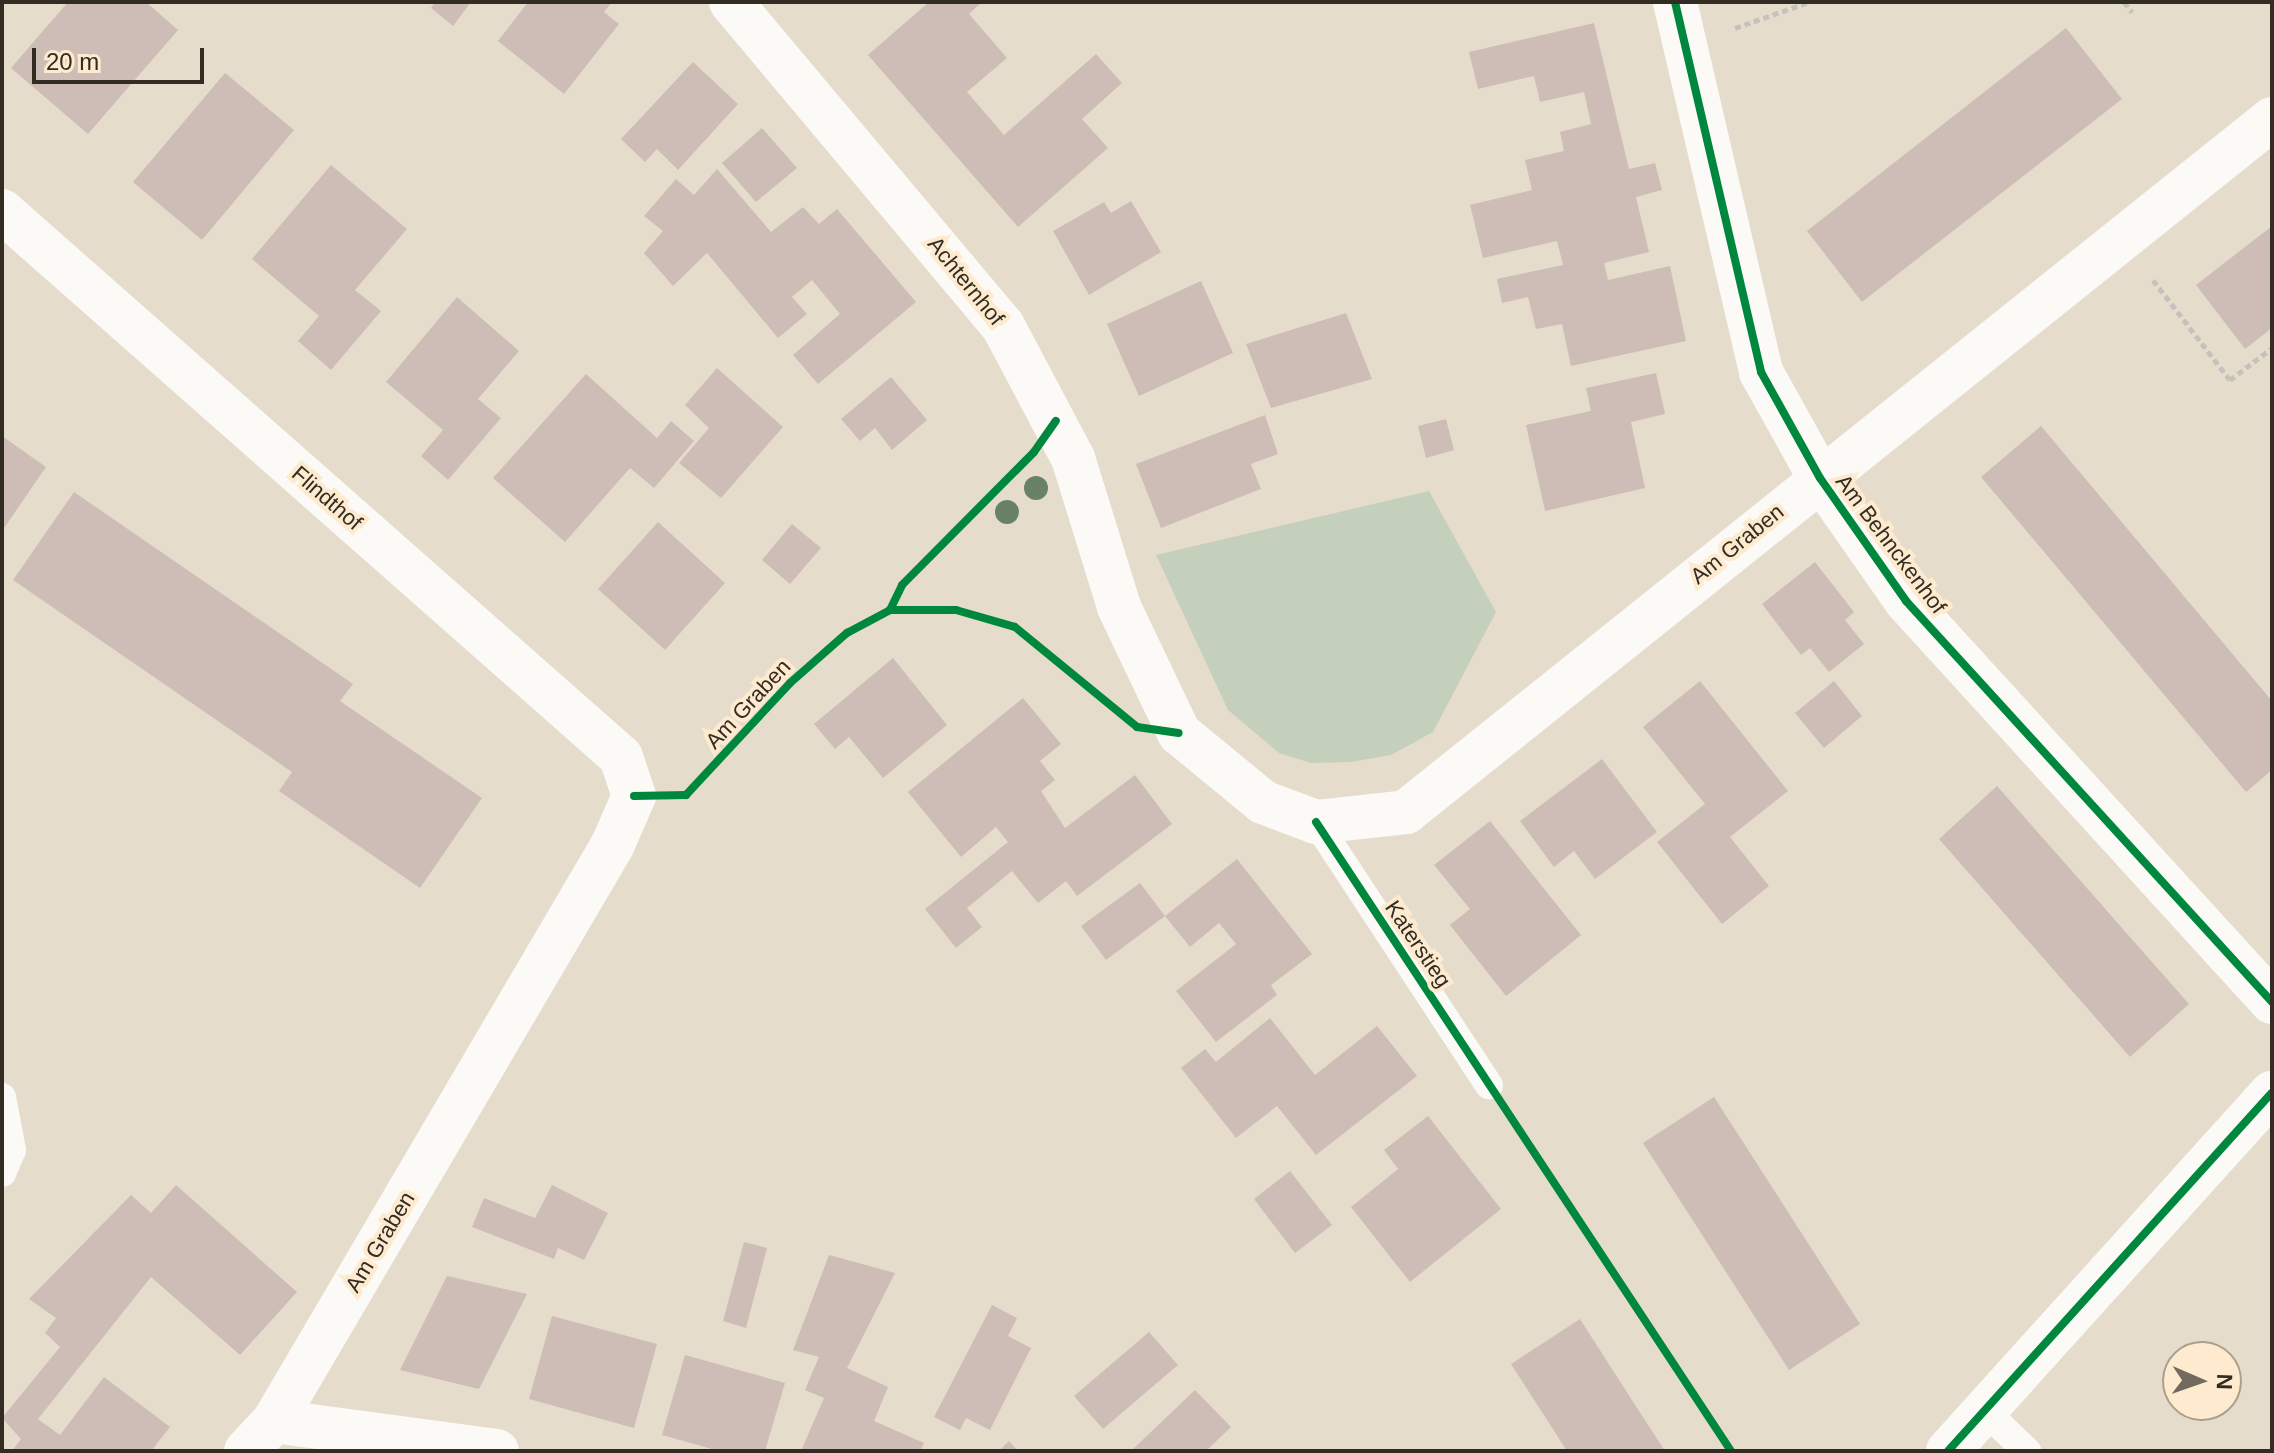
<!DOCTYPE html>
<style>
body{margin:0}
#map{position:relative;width:2274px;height:1453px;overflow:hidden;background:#e6dccc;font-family:Helvetica,sans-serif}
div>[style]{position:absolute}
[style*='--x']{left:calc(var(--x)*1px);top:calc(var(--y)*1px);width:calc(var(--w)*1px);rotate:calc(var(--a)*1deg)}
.green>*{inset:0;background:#c4d0bc}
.building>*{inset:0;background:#cdbdb6}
.path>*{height:5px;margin-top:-2.5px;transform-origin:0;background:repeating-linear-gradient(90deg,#c5c1bc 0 6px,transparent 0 10px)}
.lane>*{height:28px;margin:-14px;padding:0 14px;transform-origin:14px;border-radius:14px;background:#fbfaf7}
.street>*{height:44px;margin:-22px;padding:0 22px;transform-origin:22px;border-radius:22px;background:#fbfaf7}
.secondary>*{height:44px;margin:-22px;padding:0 22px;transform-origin:22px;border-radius:22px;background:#fbfaf7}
.cycleway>*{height:8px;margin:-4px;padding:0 4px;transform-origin:4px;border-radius:4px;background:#00873e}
.trees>*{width:24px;height:24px;margin:-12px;border-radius:50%;background:#698267}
span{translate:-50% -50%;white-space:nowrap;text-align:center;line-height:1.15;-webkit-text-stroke:8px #feebcf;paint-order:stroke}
.street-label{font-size:22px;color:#332c22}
.frame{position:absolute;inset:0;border:4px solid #332c22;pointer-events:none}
.north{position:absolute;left:2162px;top:1341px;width:80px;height:80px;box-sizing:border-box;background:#feebcf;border:2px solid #ad9f8a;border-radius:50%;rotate:92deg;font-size:22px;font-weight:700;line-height:32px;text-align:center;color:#332c22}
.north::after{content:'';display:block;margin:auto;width:28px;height:36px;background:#726a5e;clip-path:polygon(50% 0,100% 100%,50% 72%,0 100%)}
.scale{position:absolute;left:32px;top:48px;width:172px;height:36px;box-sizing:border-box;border:4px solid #332c22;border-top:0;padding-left:10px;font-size:24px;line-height:28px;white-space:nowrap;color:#332c22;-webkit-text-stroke:6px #feebcf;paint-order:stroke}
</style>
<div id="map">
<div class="green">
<div style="clip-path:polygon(1429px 491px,1496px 612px,1433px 732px,1391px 755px,1351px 762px,1311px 763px,1279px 753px,1228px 710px,1156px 555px)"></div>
</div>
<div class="building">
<div style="clip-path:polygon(68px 2px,146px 2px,178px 30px,88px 134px,11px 68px)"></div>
<div style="clip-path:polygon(435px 2px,471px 2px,453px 26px,431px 8px)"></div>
<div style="clip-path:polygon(528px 2px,612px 2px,604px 12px,619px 24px,564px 94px,498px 41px)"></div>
<div style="clip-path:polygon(929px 2px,982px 2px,969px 14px,1007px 58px,967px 92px,1004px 135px,1096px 54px,1122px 83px,1082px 119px,1108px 148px,1018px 227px,868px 55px)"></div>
<div style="clip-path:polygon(1594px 23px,1629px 169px,1655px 163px,1662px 190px,1636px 197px,1649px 252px,1604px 263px,1608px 280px,1670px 266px,1686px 341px,1571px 366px,1562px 324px,1536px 329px,1528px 297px,1502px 303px,1497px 279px,1563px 265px,1557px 241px,1483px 258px,1470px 205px,1532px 190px,1525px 160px,1564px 151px,1560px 132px,1591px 124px,1584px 92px,1540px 102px,1534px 76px,1478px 89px,1469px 52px)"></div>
<div style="clip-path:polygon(2066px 28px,2122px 99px,1862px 302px,1807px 231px)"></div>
<div style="clip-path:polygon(693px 62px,738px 104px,678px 170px,657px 149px,645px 162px,621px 139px)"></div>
<div style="clip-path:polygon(225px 73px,294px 130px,202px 240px,133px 182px)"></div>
<div style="clip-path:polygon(762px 128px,797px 168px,756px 202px,722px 163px)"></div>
<div style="clip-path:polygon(331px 165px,407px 229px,355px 290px,381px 311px,331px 370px,298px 341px,319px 316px,252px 259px)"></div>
<div style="clip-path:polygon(717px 169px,771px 232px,803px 207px,819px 224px,837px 209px,916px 302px,818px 384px,793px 355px,840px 314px,812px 280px,792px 297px,807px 314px,778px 338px,707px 253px,673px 286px,644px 253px,663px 231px,644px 216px,676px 179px,694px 195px)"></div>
<div style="clip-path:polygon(1131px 201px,1161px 252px,1089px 295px,1053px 231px,1104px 202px,1111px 213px)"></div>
<div style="clip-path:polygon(2272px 226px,2272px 328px,2245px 349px,2196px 285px)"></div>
<div style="clip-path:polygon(1201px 281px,1233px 353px,1139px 396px,1107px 324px)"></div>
<div style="clip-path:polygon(457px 297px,519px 351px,478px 399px,501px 418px,448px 480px,421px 456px,443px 430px,386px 382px)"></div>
<div style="clip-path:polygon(1346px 313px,1372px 379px,1271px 408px,1246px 344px)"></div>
<div style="clip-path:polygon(717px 368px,783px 427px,721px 498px,679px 463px,709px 428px,685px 405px)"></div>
<div style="clip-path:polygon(1656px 373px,1665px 414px,1631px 422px,1645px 488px,1545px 511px,1526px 425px,1591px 411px,1586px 388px)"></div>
<div style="clip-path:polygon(586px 374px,657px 438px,671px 421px,694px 441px,654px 488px,630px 468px,565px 542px,493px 478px)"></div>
<div style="clip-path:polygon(891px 377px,927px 420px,892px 450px,875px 428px,860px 441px,841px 419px)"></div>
<div style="clip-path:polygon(1265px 415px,1278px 454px,1251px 464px,1261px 489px,1161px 528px,1136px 464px)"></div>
<div style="clip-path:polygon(1446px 419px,1454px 450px,1426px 458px,1418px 426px)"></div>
<div style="clip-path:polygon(2041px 426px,2272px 701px,2272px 770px,2246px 792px,1981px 477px)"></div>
<div style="clip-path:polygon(2px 436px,46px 467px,2px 531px)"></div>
<div style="clip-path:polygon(74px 492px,353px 684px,340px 701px,482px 798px,420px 888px,279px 791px,292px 772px,13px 580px)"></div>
<div style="clip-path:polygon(658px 522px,725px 583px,665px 650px,598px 589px)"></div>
<div style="clip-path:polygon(792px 524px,821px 548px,790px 584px,762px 560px)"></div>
<div style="clip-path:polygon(1815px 562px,1854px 612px,1845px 620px,1864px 644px,1829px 672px,1810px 648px,1801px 655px,1762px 604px)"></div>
<div style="clip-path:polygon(893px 658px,947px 725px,883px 778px,849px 737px,835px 749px,814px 724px)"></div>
<div style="clip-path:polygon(1700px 681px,1788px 791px,1730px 837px,1769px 886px,1722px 924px,1657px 842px,1705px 804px,1643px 727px)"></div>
<div style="clip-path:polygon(1834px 681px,1862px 716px,1824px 748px,1795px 713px)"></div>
<div style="clip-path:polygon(1023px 698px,1061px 744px,1040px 761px,1055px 780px,1041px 791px,1065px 828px,1135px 775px,1172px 824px,1077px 896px,1066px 881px,1038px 903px,1012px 871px,967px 908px,982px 927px,956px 948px,925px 909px,1008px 842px,996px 827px,961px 857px,908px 792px)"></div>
<div style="clip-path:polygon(1602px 759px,1657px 832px,1595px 879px,1574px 851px,1554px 867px,1520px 821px)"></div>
<div style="clip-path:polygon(1997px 786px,2189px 1004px,2130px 1057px,1939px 839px)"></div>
<div style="clip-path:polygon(1490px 821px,1581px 935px,1506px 996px,1450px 925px,1470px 909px,1434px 865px)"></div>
<div style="clip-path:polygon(1237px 859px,1312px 954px,1271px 985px,1277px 995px,1216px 1042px,1176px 991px,1236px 944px,1219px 923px,1190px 947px,1165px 916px)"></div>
<div style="clip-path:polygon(1140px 883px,1165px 916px,1106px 960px,1081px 926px)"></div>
<div style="clip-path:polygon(1270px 1018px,1315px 1075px,1377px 1026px,1417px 1076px,1316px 1155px,1277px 1106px,1236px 1138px,1181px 1068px,1205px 1049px,1216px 1062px)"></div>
<div style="clip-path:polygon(1714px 1097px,1860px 1324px,1789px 1370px,1643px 1143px)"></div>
<div style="clip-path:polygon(1428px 1116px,1501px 1209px,1410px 1282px,1351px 1207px,1398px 1169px,1384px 1150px)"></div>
<div style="clip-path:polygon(1290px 1171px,1332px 1225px,1295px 1253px,1254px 1199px)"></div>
<div style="clip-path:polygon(176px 1185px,297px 1292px,240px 1355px,151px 1277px,38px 1419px,60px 1435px,104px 1377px,170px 1427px,151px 1451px,12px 1451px,21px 1439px,2px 1418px,60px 1347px,45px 1333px,56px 1318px,29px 1299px,131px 1195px,151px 1213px)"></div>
<div style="clip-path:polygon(552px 1185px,608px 1213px,584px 1260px,558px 1248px,554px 1259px,472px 1227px,484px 1198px,535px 1218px)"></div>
<div style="clip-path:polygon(744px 1242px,767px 1248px,746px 1328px,723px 1321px)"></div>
<div style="clip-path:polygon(829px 1255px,895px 1273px,847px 1368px,888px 1387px,874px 1421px,924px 1443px,920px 1451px,801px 1451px,824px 1398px,805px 1390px,819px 1357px,793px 1350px)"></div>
<div style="clip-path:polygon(447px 1276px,527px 1294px,479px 1389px,400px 1370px)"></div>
<div style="clip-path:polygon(992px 1305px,1017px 1318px,1008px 1336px,1031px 1348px,990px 1430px,966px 1418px,960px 1430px,934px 1417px)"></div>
<div style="clip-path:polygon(552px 1316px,657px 1344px,634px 1428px,529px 1399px)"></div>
<div style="clip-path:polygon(1580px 1319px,1637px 1408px,1665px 1451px,1567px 1451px,1511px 1364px)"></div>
<div style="clip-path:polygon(1149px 1332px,1178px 1365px,1103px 1429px,1074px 1396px)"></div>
<div style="clip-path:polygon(685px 1355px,785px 1383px,765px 1451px,719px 1451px,662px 1435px)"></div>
<div style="clip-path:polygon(1195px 1390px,1231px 1427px,1206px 1451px,1131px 1451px)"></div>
<div style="clip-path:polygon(1009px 1441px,1018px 1451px,999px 1451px)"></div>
</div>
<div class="path">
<div style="--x:2124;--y:2;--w:13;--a:51"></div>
<div style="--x:1735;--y:28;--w:78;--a:-19.4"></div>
<div style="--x:2153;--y:280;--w:126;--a:52.4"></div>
<div style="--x:2230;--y:380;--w:53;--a:-37.3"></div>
<div style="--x:890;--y:610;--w:28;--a:-64"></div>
<div style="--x:902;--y:585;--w:168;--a:-45.2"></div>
<div style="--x:687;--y:794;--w:151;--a:-47.1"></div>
<div style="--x:790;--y:683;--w:76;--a:-41.3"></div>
<div style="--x:847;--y:633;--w:49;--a:-28.1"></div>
<div style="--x:890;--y:610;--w:66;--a:0"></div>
<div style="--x:956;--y:610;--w:61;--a:16.1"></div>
<div style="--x:1015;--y:627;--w:111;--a:39.1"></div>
</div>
<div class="lane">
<div style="--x:1316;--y:822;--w:315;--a:56.7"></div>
<div style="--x:2;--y:1097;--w:54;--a:79.3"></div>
<div style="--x:12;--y:1150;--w:25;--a:113"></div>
<div style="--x:1986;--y:1412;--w:57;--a:43.6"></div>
</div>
<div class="street">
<div style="--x:731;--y:2;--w:423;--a:50"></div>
<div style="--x:1003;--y:326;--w:149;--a:62.1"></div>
<div style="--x:1073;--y:458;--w:156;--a:72.8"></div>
<div style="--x:1119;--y:607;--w:140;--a:64.5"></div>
<div style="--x:1179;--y:733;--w:109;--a:39.4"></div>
<div style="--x:1263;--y:802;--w:57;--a:20.7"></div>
<div style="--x:1316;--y:822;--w:91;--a:-6.3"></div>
<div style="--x:1406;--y:812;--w:1109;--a:-38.67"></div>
<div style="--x:1675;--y:2;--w:380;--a:76.9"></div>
<div style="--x:1761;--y:372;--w:121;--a:60.9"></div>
<div style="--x:1820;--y:478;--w:150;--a:55"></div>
<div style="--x:1906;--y:601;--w:543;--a:47.61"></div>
<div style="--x:2;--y:211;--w:825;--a:41.41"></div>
<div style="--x:621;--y:757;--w:41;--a:71.6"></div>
<div style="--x:634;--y:796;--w:55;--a:113.7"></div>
<div style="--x:612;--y:846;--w:667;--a:120.45"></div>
<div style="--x:246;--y:1451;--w:41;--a:-47"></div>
<div style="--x:274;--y:1421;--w:225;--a:7.7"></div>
</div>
<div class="secondary">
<div style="--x:1948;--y:1451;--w:483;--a:-47.9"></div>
</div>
<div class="cycleway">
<div style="--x:1675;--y:2;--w:380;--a:76.9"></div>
<div style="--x:1761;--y:372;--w:121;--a:60.9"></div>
<div style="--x:1820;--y:478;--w:150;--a:55"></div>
<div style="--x:1906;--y:601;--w:543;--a:47.61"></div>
<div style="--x:890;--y:610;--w:28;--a:-64"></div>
<div style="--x:902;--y:585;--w:187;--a:-45.2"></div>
<div style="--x:1034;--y:452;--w:38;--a:-55"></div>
<div style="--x:634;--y:796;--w:52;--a:-1.1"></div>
<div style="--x:686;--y:795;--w:153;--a:-47.1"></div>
<div style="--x:790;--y:683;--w:76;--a:-41.3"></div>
<div style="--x:847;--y:633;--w:49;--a:-28.1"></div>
<div style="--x:890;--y:610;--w:66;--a:0"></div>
<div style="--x:956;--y:610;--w:61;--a:16.1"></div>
<div style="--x:1015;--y:627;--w:158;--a:39.3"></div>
<div style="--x:1137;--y:727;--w:42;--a:8.1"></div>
<div style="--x:1316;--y:822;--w:754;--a:56.58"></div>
<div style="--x:1948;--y:1451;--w:483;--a:-47.9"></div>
</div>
<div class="trees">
<div style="left:1036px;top:488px"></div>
<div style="left:1007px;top:512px"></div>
</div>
<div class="street-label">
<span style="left:966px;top:281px;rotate:51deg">Achternhof</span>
<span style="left:327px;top:498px;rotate:41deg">Flindthof</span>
<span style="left:1737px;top:544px;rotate:-39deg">Am Graben</span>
<span style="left:1891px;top:544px;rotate:53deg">Am Behnckenhof</span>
<span style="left:748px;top:704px;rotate:-47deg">Am Graben</span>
<span style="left:1418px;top:944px;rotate:56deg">Katerstieg</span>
<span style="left:380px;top:1242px;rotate:-59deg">Am Graben</span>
</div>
<div class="frame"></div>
<div class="north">N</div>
<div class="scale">20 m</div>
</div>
